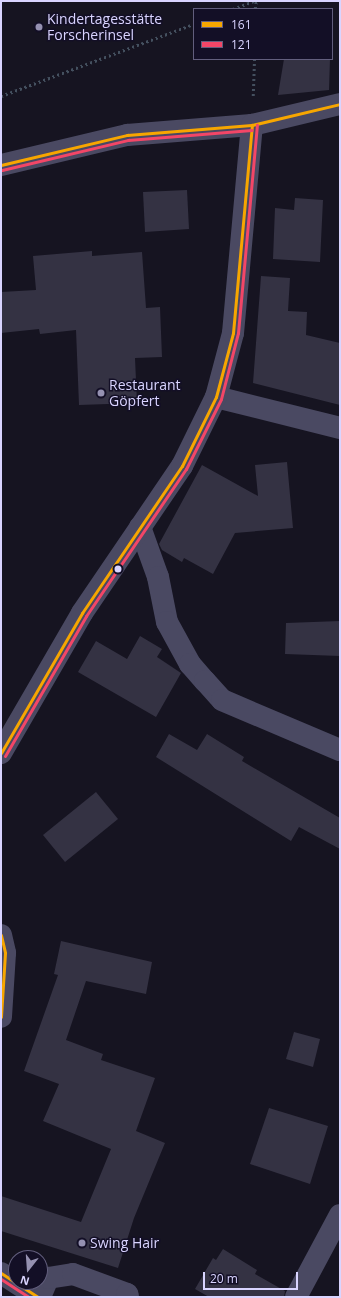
<!DOCTYPE html>
<meta charset="utf-8">
<style>
body{margin:0}
#map{position:relative;width:341px;height:1298px;overflow:hidden;background:#161421;font-family:"Open Sans",sans-serif}
div>[style]{position:absolute}
[style*='--x']{left:calc(var(--x)*1px);top:calc(var(--y)*1px);width:calc(var(--w)*1px);rotate:calc(var(--a)*1deg)}
.building>*{inset:0;background:#343243}
.path>*{height:2.5px;margin-top:-1.25px;transform-origin:0;background:repeating-linear-gradient(90deg,#44505f 0 2px,transparent 0 5px)}
.minor>*{height:22px;margin:-11px;padding:0 11px;transform-origin:11px;border-radius:11px;background:#4a4962}
.bus-1>*{height:3px;margin:-1.5px;padding:0 1.5px;transform-origin:1.5px;border-radius:1.5px;background:#f7a600}
.bus-2>*{height:3px;margin:-1.5px;padding:0 1.5px;transform-origin:1.5px;border-radius:1.5px;background:#f34667}
.dots>*{width:11px;height:11px;translate:-50% -50%;box-sizing:border-box;border:2px solid #130f26;border-radius:50%}
span{translate:-50% -50%;white-space:nowrap;text-align:center;line-height:1.15;-webkit-text-stroke:3px #130f26;paint-order:stroke}
.poi-label{font-size:14px;color:#d9d4ff}
.left{translate:0 -50%;text-align:left}
.frame{position:absolute;inset:0;border:2px solid #d9d4ff;pointer-events:none}
.legend{position:absolute;left:193px;top:8px;width:140px;height:52px;box-sizing:border-box;background:#130f26;border:1px solid #625e7d;margin:0;padding:5px 7px;list-style:none;font-size:12px;color:#d9d4ff}
.legend li{display:flex;align-items:center;gap:8px;height:20px}
.legend b{width:20px;border:1px solid #625e7d}
.north{position:absolute;left:8px;top:1250px;width:40px;height:40px;box-sizing:border-box;background:#130f26;border:1px solid #625e7d;border-radius:50%;rotate:197deg;font-size:11px;font-weight:700;line-height:16px;text-align:center;color:#d9d4ff}
.north::after{content:'';display:block;margin:auto;width:14px;height:18px;background:#9591b1;clip-path:polygon(50% 0,100% 100%,50% 72%,0 100%)}
.scale{position:absolute;left:203px;top:1272px;width:95px;height:18px;box-sizing:border-box;border:2px solid #d9d4ff;border-top:0;padding-left:5px;font-size:12px;line-height:14px;white-space:nowrap;color:#d9d4ff;-webkit-text-stroke:3px #130f26;paint-order:stroke}
</style>
<div id="map">
<div class="building">
<div style="clip-path:polygon(284px 59px,330px 59px,329px 90px,278px 95px)"></div>
<div style="clip-path:polygon(187px 190px,189px 229px,145px 232px,143px 192px)"></div>
<div style="clip-path:polygon(295px 198px,323px 200px,320px 262px,273px 259px,275px 208px,294px 210px)"></div>
<div style="clip-path:polygon(92px 251px,92px 256px,142px 252px,146px 308px,160px 307px,162px 357px,135px 358px,137px 403px,79px 405px,76px 330px,40px 334px,39px 329px,1px 333px,1px 292px,36px 290px,33px 256px)"></div>
<div style="clip-path:polygon(261px 276px,290px 278px,288px 311px,307px 312px,306px 335px,340px 343px,340px 405px,253px 383px)"></div>
<div style="clip-path:polygon(287px 462px,293px 528px,235px 533px,213px 574px,184px 558px,182px 562px,162px 550px,159px 544px,202px 465px,258px 496px,255px 465px)"></div>
<div style="clip-path:polygon(340px 621px,340px 656px,285px 654px,286px 623px)"></div>
<div style="clip-path:polygon(140px 636px,162px 649px,157px 657px,181px 673px,156px 717px,78px 672px,96px 641px,127px 659px)"></div>
<div style="clip-path:polygon(169px 734px,197px 750px,207px 734px,244px 757px,242px 761px,340px 818px,340px 849px,299px 827px,291px 841px,156px 757px)"></div>
<div style="clip-path:polygon(96px 792px,118px 819px,65px 862px,43px 835px)"></div>
<div style="clip-path:polygon(61px 941px,152px 962px,146px 994px,86px 981px,66px 1040px,103px 1054px,101px 1060px,155px 1078px,136px 1131px,165px 1143px,134px 1218px,118px 1268px,1px 1231px,1px 1196px,81px 1222px,111px 1149px,43px 1121px,59px 1084px,24px 1071px,58px 975px,54px 974px)"></div>
<div style="clip-path:polygon(294px 1032px,320px 1039px,313px 1067px,286px 1059px)"></div>
<div style="clip-path:polygon(269px 1108px,328px 1126px,310px 1184px,250px 1164px)"></div>
<div style="clip-path:polygon(223px 1249px,257px 1270px,255px 1274px,285px 1291px,284px 1297px,209px 1297px,195px 1289px,213px 1258px,216px 1260px)"></div>
</div>
<div class="path">
<div style="--x:233;--y:9;--w:22;--a:-21"></div>
<div style="--x:255;--y:9;--w:8;--a:-83"></div>
<div style="--x:1;--y:96;--w:206;--a:-20.5"></div>
<div style="--x:253;--y:96;--w:37;--a:-88"></div>
</div>
<div class="minor">
<div style="--x:1;--y:165;--w:130;--a:-13.4"></div>
<div style="--x:127;--y:135;--w:125;--a:-4.6"></div>
<div style="--x:252;--y:125;--w:90;--a:-13.4"></div>
<div style="--x:216;--y:397;--w:128;--a:14"></div>
<div style="--x:140;--y:527;--w:53;--a:70.2"></div>
<div style="--x:158;--y:577;--w:46;--a:78.7"></div>
<div style="--x:167;--y:622;--w:48;--a:61.3"></div>
<div style="--x:190;--y:664;--w:23;--a:49"></div>
<div style="--x:205;--y:681;--w:25;--a:48"></div>
<div style="--x:222;--y:700;--w:128;--a:23"></div>
<div style="--x:1;--y:753;--w:162;--a:-59.9"></div>
<div style="--x:82;--y:613;--w:178;--a:-55.8"></div>
<div style="--x:182;--y:466;--w:77;--a:-63.8"></div>
<div style="--x:216;--y:397;--w:66;--a:-75.1"></div>
<div style="--x:233;--y:333;--w:209;--a:-84.8"></div>
<div style="--x:1;--y:935;--w:18;--a:77"></div>
<div style="--x:5;--y:953;--w:64;--a:93.6"></div>
<div style="--x:1;--y:1273;--w:44;--a:33"></div>
<div style="--x:40;--y:1297;--w:21;--a:-67"></div>
<div style="--x:48;--y:1278;--w:25;--a:-9"></div>
<div style="--x:73;--y:1274;--w:58;--a:20.3"></div>
<div style="--x:127;--y:1294;--w:3;--a:72"></div>
<div style="--x:296;--y:1297;--w:93;--a:-61.8"></div>
</div>
<div class="bus-1">
<div style="--x:1;--y:165;--w:130;--a:-13.4"></div>
<div style="--x:127;--y:135;--w:125;--a:-4.6"></div>
<div style="--x:252;--y:125;--w:90;--a:-13.4"></div>
<div style="--x:1;--y:753;--w:162;--a:-59.9"></div>
<div style="--x:82;--y:613;--w:178;--a:-55.8"></div>
<div style="--x:182;--y:466;--w:77;--a:-63.8"></div>
<div style="--x:216;--y:397;--w:66;--a:-75.1"></div>
<div style="--x:233;--y:333;--w:209;--a:-84.8"></div>
<div style="--x:1;--y:935;--w:18;--a:77"></div>
<div style="--x:5;--y:953;--w:64;--a:93.6"></div>
<div style="--x:1;--y:1273;--w:44;--a:33"></div>
</div>
<div class="bus-2">
<div style="--x:2;--y:170;--w:130;--a:-13.4"></div>
<div style="--x:128;--y:140;--w:124;--a:-4.6"></div>
<div style="--x:5;--y:756;--w:162;--a:-59.9"></div>
<div style="--x:86;--y:616;--w:178;--a:-55.8"></div>
<div style="--x:186;--y:469;--w:78;--a:-63.4"></div>
<div style="--x:221;--y:399;--w:68;--a:-75.6"></div>
<div style="--x:238;--y:333;--w:209;--a:-84.8"></div>
<div style="--x:1;--y:1279;--w:33;--a:33"></div>
</div>
<div class="dots">
<div style="left:39px;top:27px;background:#9591b1"></div>
<div style="left:101px;top:393px;background:#9591b1"></div>
<div style="left:118px;top:569px;background:#d9d4ff"></div>
<div style="left:82px;top:1243px;background:#9591b1"></div>
</div>
<div class="poi-label">
<span class="left" style="left:47px;top:27px">Kindertagesstätte<br>Forscherinsel</span>
<span class="left" style="left:109px;top:393px">Restaurant<br>Göpfert</span>
<span class="left" style="left:90px;top:1243px">Swing Hair</span>
</div>
<div class="frame"></div>
<ul class="legend">
<li><b style="height:5px;background:#f7a600"></b>161</li>
<li><b style="height:5px;background:#f34667"></b>121</li>
</ul>
<div class="north">N</div>
<div class="scale">20 m</div>
</div>
